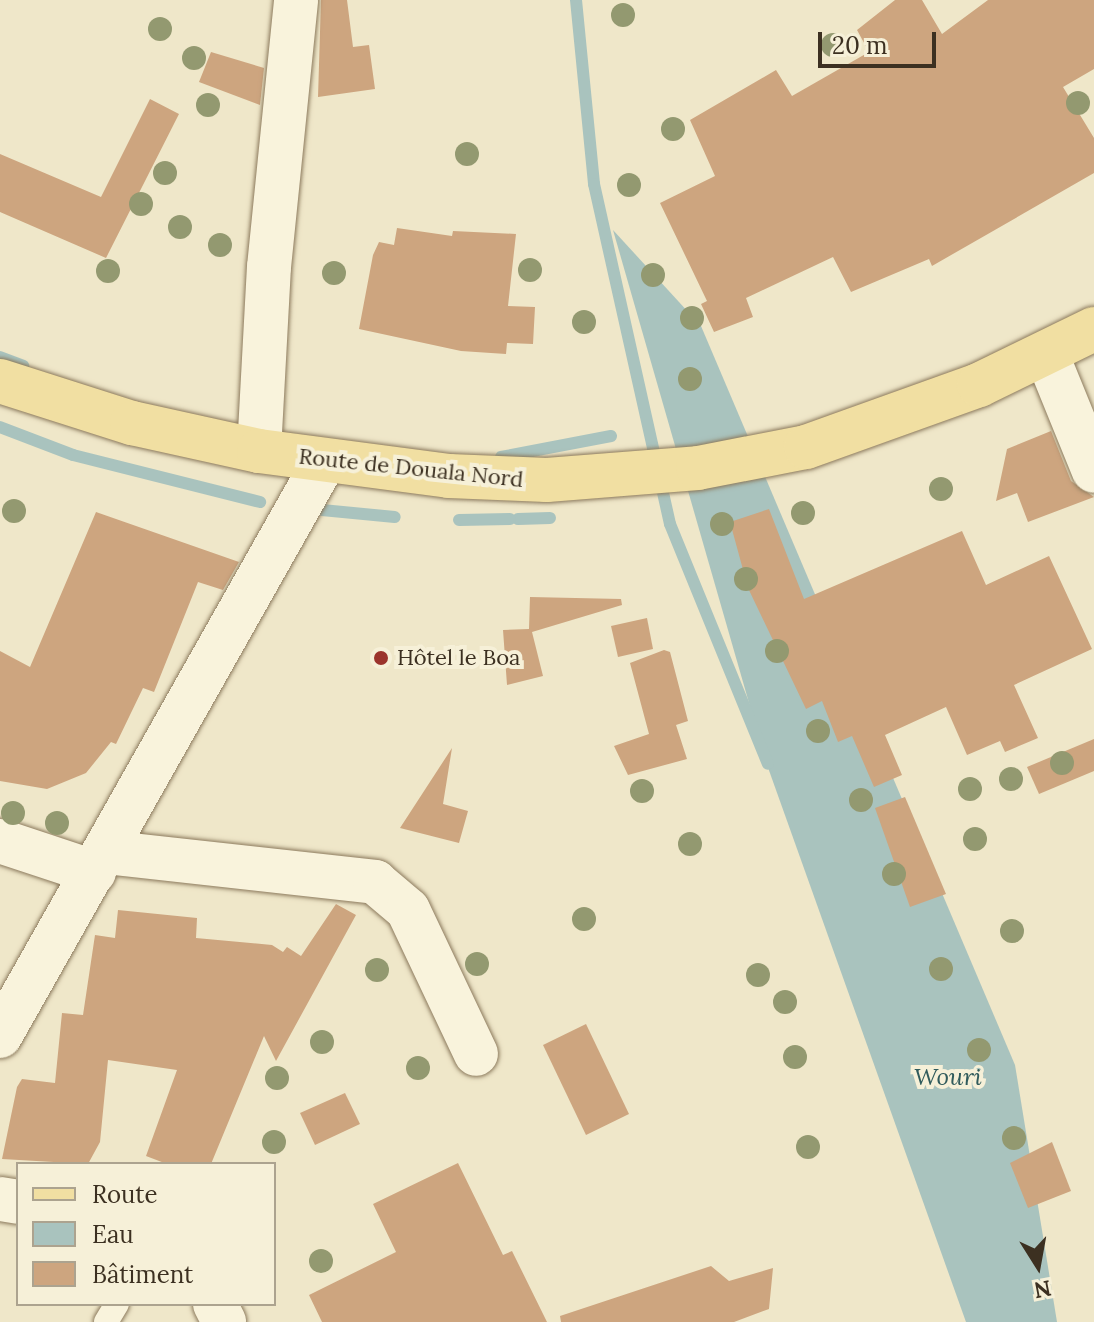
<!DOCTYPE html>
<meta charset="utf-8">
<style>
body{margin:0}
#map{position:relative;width:1094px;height:1322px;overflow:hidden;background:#efe7c9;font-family:Lora,serif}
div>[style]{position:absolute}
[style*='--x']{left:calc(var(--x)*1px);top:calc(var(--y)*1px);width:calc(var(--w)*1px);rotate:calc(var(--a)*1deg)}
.water>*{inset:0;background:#a9c3be}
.stream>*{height:12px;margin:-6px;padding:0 6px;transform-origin:6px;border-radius:6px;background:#a9c3be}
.building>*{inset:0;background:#cda57f}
.roads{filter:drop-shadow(0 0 2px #8c7a5d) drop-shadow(0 0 2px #8c7a5d)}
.service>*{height:24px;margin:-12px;padding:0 12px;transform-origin:12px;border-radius:12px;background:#f9f3dc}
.minor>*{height:44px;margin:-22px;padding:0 22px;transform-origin:22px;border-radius:22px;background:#f9f3dc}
.primary>*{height:44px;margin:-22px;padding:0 22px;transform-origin:22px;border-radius:22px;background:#f1dfa2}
.trees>*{width:24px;height:24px;margin:-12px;border-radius:50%;background:#939970}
.dots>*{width:22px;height:22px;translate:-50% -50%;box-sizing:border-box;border:4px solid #f6f0d8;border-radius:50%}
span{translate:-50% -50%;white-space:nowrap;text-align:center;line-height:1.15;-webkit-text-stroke:8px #f6f0d8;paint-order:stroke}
.street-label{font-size:22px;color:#3c3021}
.poi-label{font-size:22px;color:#3c3021}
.left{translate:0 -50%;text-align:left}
.water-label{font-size:24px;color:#305b5c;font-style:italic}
.legend{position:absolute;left:16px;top:1162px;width:260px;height:144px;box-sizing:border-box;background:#f6f0d8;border:2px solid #aca38f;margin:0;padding:10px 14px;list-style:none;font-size:24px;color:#3c3021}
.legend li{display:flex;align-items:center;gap:16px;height:40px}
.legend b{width:40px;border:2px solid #aca38f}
.north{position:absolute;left:998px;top:1226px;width:80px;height:80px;-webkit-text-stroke:6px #f6f0d8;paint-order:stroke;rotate:169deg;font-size:22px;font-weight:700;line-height:32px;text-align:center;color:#3c3021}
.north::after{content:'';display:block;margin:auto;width:28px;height:36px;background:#3c3021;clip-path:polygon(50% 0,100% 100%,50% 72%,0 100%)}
.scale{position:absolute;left:818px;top:32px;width:118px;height:36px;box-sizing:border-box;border:4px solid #3c3021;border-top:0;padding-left:10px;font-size:24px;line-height:28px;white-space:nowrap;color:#3c3021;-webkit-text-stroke:6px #f6f0d8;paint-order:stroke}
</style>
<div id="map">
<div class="water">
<div style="clip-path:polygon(613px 230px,701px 326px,1015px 1065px,1057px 1322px,966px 1322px,766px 762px)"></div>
</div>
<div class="stream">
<div style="--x:576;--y:0;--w:185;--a:84.4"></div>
<div style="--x:594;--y:184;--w:348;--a:77.4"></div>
<div style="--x:670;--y:524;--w:259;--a:67.8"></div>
<div style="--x:0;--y:357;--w:25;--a:21"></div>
<div style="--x:0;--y:427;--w:78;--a:21"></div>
<div style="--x:73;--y:455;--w:193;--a:14.1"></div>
<div style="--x:501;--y:457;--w:112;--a:-10.8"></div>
<div style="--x:322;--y:510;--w:73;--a:5.5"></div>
<div style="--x:518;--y:519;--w:32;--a:-2"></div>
<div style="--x:459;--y:520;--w:51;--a:-1.1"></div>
</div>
<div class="building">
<div style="clip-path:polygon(321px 0,347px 0,353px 47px,369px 45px,375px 89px,318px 97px)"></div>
<div style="clip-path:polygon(895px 0,922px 0,942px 34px,988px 0,1094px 0,1094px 69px,1063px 87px,1094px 138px,1094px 173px,932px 266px,929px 259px,851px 292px,833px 257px,746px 298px,753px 317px,714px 332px,701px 304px,707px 301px,660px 203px,715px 176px,690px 120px,776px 70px,792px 96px,869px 52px,857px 30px)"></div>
<div style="clip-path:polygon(211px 52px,264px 68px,260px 105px,199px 82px)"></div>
<div style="clip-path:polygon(150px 99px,179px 114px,106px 258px,0 212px,0 154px,101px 197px)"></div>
<div style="clip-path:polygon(397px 228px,452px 236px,453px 231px,516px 234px,508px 306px,535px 307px,533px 344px,507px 343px,506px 354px,461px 351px,359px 329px,373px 255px,379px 242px,394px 245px)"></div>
<div style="clip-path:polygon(1051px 431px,1071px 481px,1094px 497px,1028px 522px,1017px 493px,996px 501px,1007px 449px)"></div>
<div style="clip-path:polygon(769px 509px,804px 599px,962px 531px,986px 585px,1049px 556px,1092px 649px,1014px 685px,1038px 738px,1005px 752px,1000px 741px,967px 755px,946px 707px,885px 735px,902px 775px,874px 787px,852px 736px,838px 742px,822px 701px,806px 709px,748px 588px,730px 522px)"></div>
<div style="clip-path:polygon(96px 512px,239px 562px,223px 590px,198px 582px,154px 692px,143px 688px,116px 744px,111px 742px,86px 773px,47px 789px,0 781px,0 651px,30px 667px)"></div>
<div style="clip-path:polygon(530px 597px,621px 599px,622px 605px,532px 632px,543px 676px,507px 685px,503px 630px,529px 629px)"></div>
<div style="clip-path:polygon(647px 618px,653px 649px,618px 657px,611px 626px)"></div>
<div style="clip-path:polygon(664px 650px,670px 652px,688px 721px,676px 725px,687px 759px,628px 775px,614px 746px,649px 734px,630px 663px)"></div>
<div style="clip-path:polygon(1094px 739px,1094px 771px,1039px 794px,1027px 767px)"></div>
<div style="clip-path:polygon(452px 748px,443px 804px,468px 811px,459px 843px,400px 828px)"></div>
<div style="clip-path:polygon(905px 797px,946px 894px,910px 907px,875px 808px)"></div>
<div style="clip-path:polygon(336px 904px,356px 915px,276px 1061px,264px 1036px,211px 1164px,167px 1164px,146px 1156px,177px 1070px,108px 1060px,100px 1142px,88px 1164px,2px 1159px,17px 1087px,22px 1079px,55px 1083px,62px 1013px,83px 1015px,95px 935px,115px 938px,118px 910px,197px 918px,196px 938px,272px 945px,283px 952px,287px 947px,301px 956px)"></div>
<div style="clip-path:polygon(586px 1024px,629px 1114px,586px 1135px,543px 1045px)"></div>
<div style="clip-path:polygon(345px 1093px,360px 1124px,315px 1145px,300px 1113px)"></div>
<div style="clip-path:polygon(1052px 1142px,1071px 1191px,1028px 1208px,1010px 1163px)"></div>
<div style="clip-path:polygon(458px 1163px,503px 1255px,512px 1251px,547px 1322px,322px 1322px,309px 1295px,396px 1252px,373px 1204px)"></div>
<div style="clip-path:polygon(711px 1266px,729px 1281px,773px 1268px,769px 1309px,734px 1322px,561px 1322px,560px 1316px)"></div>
</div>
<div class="roads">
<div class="service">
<div style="--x:106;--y:1322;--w:21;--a:-59"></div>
</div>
<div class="minor">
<div style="--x:1046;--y:353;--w:127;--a:67.9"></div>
<div style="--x:259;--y:451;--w:184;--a:-86.9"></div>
<div style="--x:269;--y:267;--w:268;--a:-84.2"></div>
<div style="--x:0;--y:841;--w:99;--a:18.3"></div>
<div style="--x:105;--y:852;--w:272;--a:6.3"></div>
<div style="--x:375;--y:882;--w:43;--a:40.3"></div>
<div style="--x:408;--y:910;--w:159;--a:64.7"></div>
<div style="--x:0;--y:1036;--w:659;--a:-60.56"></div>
<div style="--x:0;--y:1199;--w:18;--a:9"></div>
<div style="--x:215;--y:1304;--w:20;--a:63"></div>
</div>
<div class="primary">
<div style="--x:0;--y:381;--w:139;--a:17.7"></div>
<div style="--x:132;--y:423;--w:130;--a:12.4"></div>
<div style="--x:259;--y:451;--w:192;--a:7.5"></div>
<div style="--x:449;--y:476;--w:98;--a:2.3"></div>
<div style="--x:547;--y:480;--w:151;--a:-4.5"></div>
<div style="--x:698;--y:468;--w:110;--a:-11"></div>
<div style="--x:806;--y:447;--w:184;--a:-19.7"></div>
<div style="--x:979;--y:385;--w:128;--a:-26"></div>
</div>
</div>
<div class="trees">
<div style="left:623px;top:15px"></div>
<div style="left:160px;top:29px"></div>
<div style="left:833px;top:45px"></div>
<div style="left:194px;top:58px"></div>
<div style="left:1078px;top:103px"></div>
<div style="left:208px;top:105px"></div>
<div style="left:673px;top:129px"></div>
<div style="left:467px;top:154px"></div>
<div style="left:165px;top:173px"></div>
<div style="left:629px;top:185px"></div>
<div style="left:141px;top:204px"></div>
<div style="left:180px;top:227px"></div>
<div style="left:220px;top:245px"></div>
<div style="left:530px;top:270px"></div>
<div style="left:108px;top:271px"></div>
<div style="left:334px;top:273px"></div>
<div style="left:653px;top:275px"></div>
<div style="left:692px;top:318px"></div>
<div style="left:584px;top:322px"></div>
<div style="left:690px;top:379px"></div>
<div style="left:941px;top:489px"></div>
<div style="left:14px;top:511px"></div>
<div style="left:803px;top:513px"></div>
<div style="left:722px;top:524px"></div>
<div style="left:746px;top:579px"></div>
<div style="left:777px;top:651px"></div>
<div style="left:818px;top:731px"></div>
<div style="left:1062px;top:763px"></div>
<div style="left:1011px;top:779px"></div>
<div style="left:970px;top:789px"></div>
<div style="left:642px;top:791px"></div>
<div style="left:861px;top:800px"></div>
<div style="left:13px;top:813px"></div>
<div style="left:57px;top:823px"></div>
<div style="left:975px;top:839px"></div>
<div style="left:690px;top:844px"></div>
<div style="left:894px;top:874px"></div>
<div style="left:584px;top:919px"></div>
<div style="left:1012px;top:931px"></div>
<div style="left:477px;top:964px"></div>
<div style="left:941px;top:969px"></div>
<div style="left:377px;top:970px"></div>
<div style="left:758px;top:975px"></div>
<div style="left:785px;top:1002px"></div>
<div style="left:322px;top:1042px"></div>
<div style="left:979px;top:1050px"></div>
<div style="left:795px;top:1057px"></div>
<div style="left:418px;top:1068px"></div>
<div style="left:277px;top:1078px"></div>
<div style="left:1014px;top:1138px"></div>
<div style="left:274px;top:1142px"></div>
<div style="left:808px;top:1147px"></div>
<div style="left:321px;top:1261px"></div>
</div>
<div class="dots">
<div style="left:381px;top:658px;background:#9b342c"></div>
</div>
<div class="street-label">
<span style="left:411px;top:468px;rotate:6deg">Route de Douala Nord</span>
</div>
<div class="poi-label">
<span class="left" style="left:397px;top:658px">Hôtel le Boa</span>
</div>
<div class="water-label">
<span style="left:948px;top:1077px">Wouri</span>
</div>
<ul class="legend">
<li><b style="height:10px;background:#f1dfa2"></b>Route</li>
<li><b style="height:22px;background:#a9c3be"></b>Eau</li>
<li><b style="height:22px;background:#cda57f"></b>Bâtiment</li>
</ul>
<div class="north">N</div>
<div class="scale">20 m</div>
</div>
